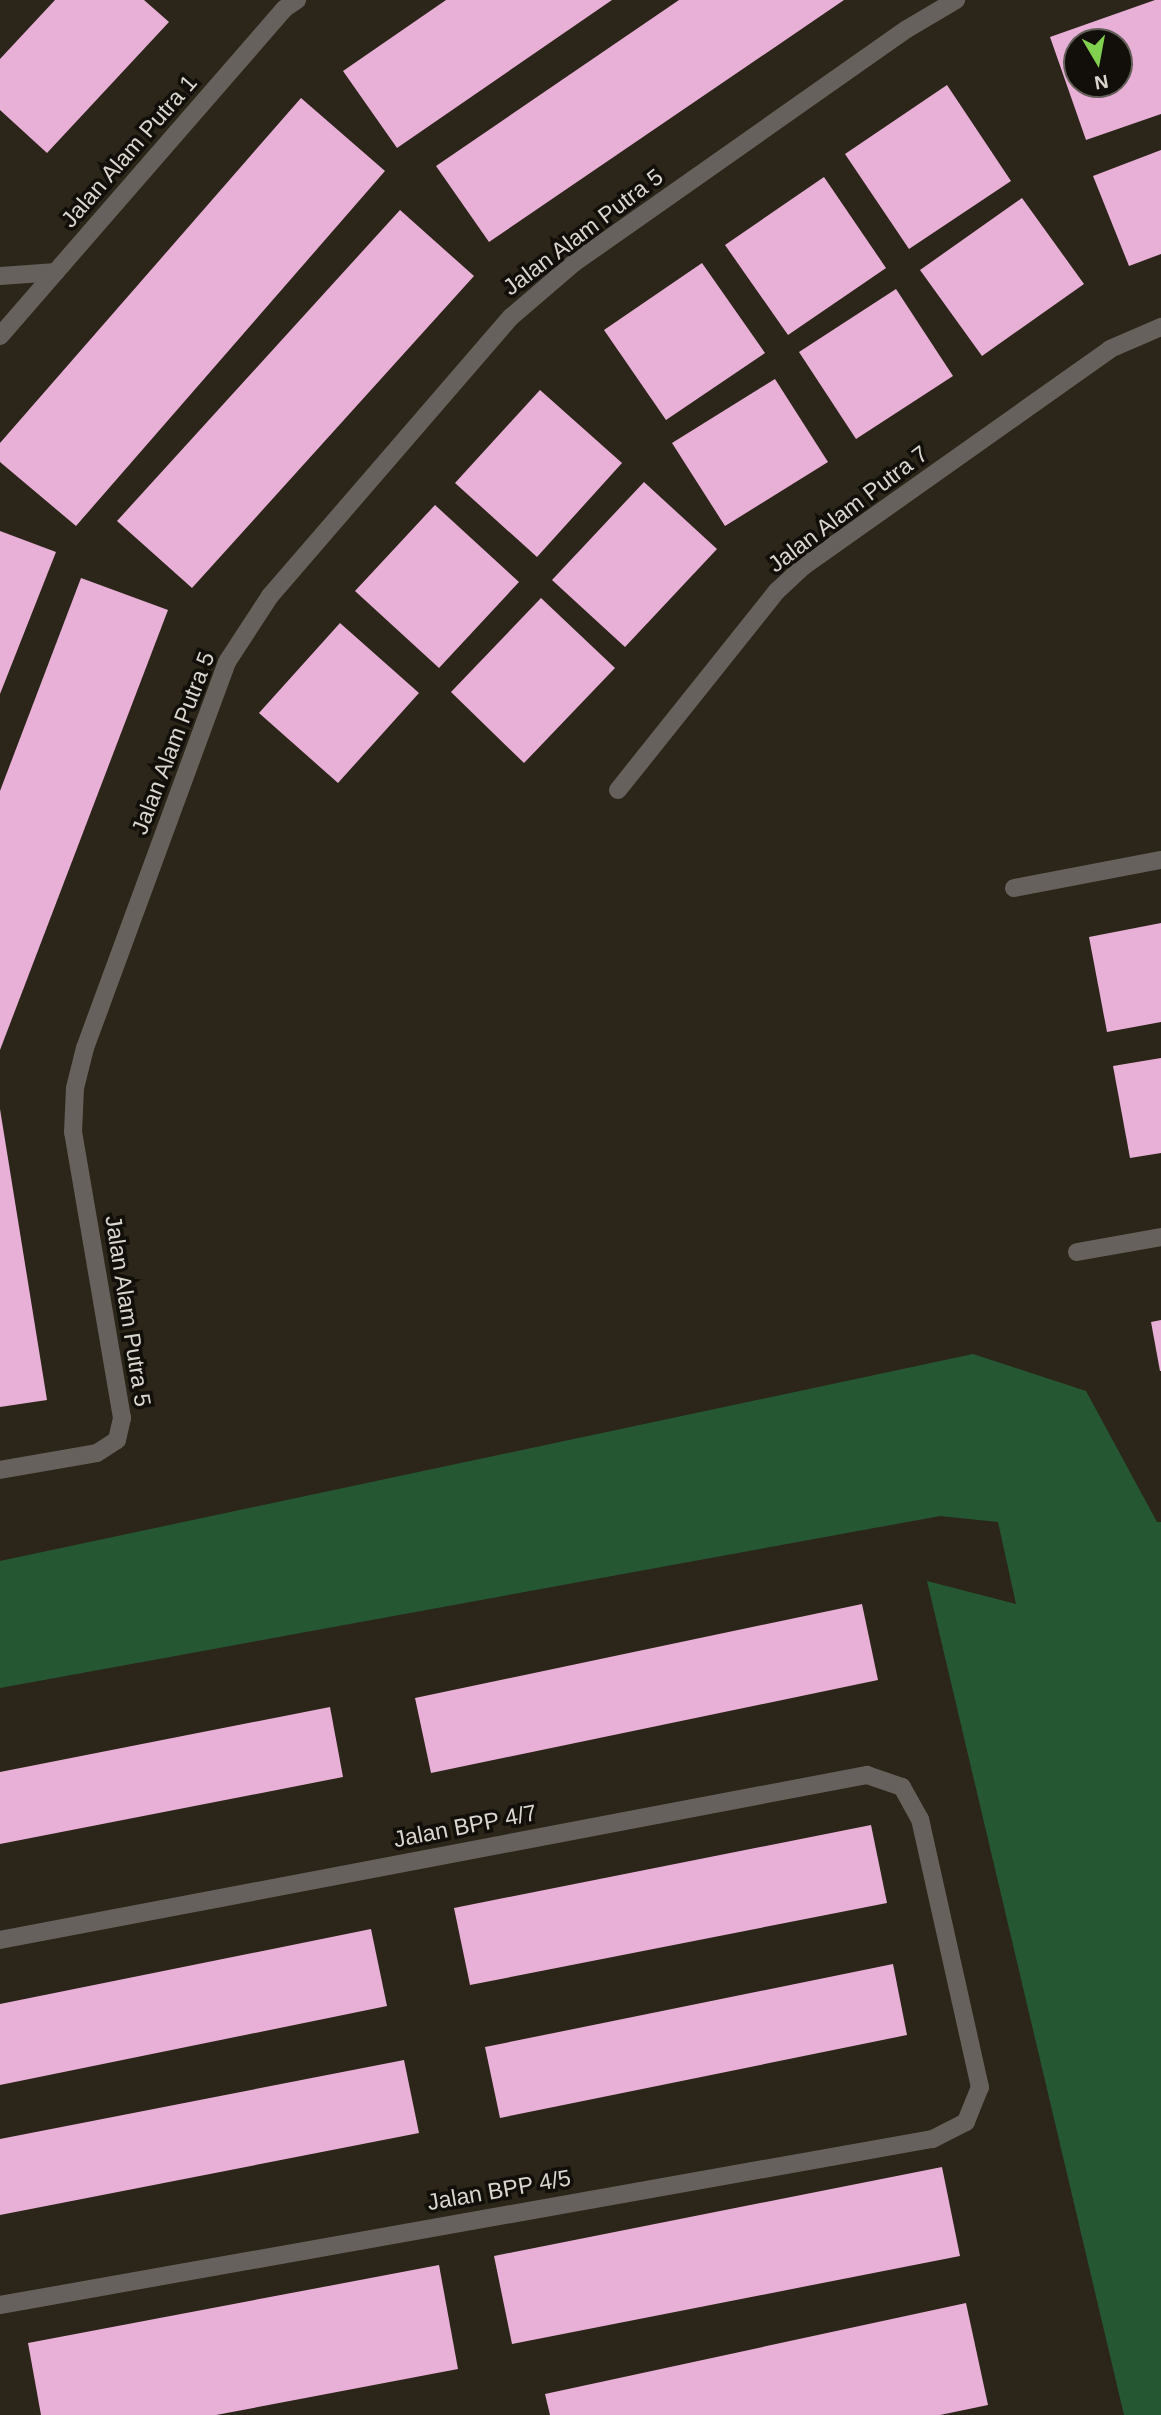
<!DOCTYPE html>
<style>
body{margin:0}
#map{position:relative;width:1161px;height:2415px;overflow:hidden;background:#2c2519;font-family:Arial,sans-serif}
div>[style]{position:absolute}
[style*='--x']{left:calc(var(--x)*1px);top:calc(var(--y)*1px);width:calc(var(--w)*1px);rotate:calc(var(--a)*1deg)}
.forest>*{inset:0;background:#255832}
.building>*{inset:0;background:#e9b0d7}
.street>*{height:18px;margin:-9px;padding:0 9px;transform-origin:9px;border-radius:9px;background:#66615c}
span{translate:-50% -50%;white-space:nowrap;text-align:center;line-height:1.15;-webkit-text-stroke:7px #120e09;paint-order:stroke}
.street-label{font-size:23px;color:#dad6ce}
.north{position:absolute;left:1063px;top:28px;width:70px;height:70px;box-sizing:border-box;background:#120e09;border:2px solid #625e58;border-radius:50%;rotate:170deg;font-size:19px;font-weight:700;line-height:28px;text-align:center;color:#dad6ce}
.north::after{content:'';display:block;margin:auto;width:24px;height:32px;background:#81d050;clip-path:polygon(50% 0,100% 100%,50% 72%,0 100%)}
</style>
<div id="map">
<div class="forest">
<div style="clip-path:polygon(973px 1354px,1086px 1391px,1157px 1522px,1161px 1522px,1161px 2415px,1124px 2415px,927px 1581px,1016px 1604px,998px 1522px,940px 1516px,0 1688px,0 1561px)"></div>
</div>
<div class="building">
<div style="clip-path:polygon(55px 0,144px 0,169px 22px,47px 153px,0 110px,0 59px)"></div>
<div style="clip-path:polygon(446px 0,612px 0,397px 148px,343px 71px)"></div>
<div style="clip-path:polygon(679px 0,844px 0,489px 242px,436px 166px)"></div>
<div style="clip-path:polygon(evenodd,1155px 0,1161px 0,1161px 114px,1086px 140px,1050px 37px,1155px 0,1077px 42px,1119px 42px,1119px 84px,1077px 84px,1077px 42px)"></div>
<div style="clip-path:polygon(947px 85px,1011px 181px,909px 249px,845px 154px)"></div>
<div style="clip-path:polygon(301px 98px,385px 171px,76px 526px,0 462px,0 443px)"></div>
<div style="clip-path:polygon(1161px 150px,1161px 254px,1129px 266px,1093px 176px)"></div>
<div style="clip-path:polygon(824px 177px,886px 268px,788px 335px,725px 245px)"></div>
<div style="clip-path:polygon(1022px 198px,1084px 284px,982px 356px,920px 270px)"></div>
<div style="clip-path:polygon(400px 210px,474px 276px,192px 588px,117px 521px)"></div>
<div style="clip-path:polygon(702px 263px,765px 353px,666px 420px,604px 330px)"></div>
<div style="clip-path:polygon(896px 289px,953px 376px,856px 439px,799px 352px)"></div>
<div style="clip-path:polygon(775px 379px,828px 462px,725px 526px,672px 443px)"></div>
<div style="clip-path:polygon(540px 390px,622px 463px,537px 557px,455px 483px)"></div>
<div style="clip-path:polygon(644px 482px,717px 549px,625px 647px,552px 580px)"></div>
<div style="clip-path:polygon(435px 505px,519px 582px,439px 668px,355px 591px)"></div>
<div style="clip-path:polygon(0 531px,56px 552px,0 694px)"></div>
<div style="clip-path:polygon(81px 578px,168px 610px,0 1050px,0 791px)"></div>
<div style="clip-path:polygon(541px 598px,615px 668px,524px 763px,451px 692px)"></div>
<div style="clip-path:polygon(340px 623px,419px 693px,338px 783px,259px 713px)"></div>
<div style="clip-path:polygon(1161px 923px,1161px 1022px,1107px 1032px,1089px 937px)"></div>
<div style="clip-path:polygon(1161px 1058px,1161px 1153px,1130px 1158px,1113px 1066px)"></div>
<div style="clip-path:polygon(0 1109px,47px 1400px,0 1407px)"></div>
<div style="clip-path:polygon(1161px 1320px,1161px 1371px,1160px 1371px,1151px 1322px)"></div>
<div style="clip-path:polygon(862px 1604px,878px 1680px,431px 1773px,415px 1698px)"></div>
<div style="clip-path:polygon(330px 1707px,343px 1777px,0 1844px,0 1772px)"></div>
<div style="clip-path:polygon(871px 1825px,887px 1903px,470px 1985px,454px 1908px)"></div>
<div style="clip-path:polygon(371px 1929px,387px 2006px,0 2085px,0 2004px)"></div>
<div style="clip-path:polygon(893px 1964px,907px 2035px,500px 2118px,485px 2047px)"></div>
<div style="clip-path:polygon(404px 2060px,419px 2133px,0 2215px,0 2139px)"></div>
<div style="clip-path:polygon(942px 2167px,960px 2256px,512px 2344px,494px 2256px)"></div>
<div style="clip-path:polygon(439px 2265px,458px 2369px,216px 2415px,41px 2415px,28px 2343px)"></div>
<div style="clip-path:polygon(966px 2303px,988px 2405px,940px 2415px,550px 2415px,545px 2394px)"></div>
</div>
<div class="street">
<div style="--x:0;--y:276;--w:56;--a:-4.1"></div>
<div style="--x:0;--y:336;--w:433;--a:-49"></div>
<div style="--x:284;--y:9;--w:16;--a:-35"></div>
<div style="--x:618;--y:790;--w:255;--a:-51.4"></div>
<div style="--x:777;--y:591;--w:37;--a:-43"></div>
<div style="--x:804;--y:566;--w:375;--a:-35.3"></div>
<div style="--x:1110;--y:349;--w:56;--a:-23.3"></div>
<div style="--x:1014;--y:888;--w:150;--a:-10.8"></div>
<div style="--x:1077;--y:1252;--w:85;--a:-10.1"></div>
<div style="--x:0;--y:1470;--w:98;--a:-9.9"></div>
<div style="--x:97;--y:1453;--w:24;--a:-33"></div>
<div style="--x:117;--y:1440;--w:23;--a:-77"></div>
<div style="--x:122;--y:1418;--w:290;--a:-99.7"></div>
<div style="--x:73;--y:1132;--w:44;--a:-87.4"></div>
<div style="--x:75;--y:1088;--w:41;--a:-76"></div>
<div style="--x:85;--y:1048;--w:411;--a:-69.8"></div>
<div style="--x:227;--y:662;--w:79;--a:-56.9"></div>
<div style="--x:270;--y:596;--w:369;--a:-49.2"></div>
<div style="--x:511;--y:317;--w:83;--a:-40.6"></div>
<div style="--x:574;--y:263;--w:407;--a:-35.1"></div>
<div style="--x:907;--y:29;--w:57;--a:-30.6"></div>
<div style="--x:0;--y:1940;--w:883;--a:-10.78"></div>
<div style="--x:867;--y:1775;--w:37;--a:19"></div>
<div style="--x:902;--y:1787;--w:37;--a:61"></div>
<div style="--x:920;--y:1819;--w:275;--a:77.4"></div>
<div style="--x:980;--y:2087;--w:38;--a:112"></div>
<div style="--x:966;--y:2122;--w:38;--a:153"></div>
<div style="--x:932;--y:2139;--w:947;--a:169.9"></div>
</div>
<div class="street-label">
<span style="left:129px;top:151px;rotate:-49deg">Jalan Alam Putra 1</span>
<span style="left:583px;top:232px;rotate:-37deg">Jalan Alam Putra 5</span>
<span style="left:848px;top:509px;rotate:-37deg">Jalan Alam Putra 7</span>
<span style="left:173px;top:743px;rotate:-69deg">Jalan Alam Putra 5</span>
<span style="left:128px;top:1311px;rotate:81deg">Jalan Alam Putra 5</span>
<span style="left:465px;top:1826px;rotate:-11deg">Jalan BPP 4/7</span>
<span style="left:499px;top:2190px;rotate:-10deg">Jalan BPP 4/5</span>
</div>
<div class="north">N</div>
</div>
